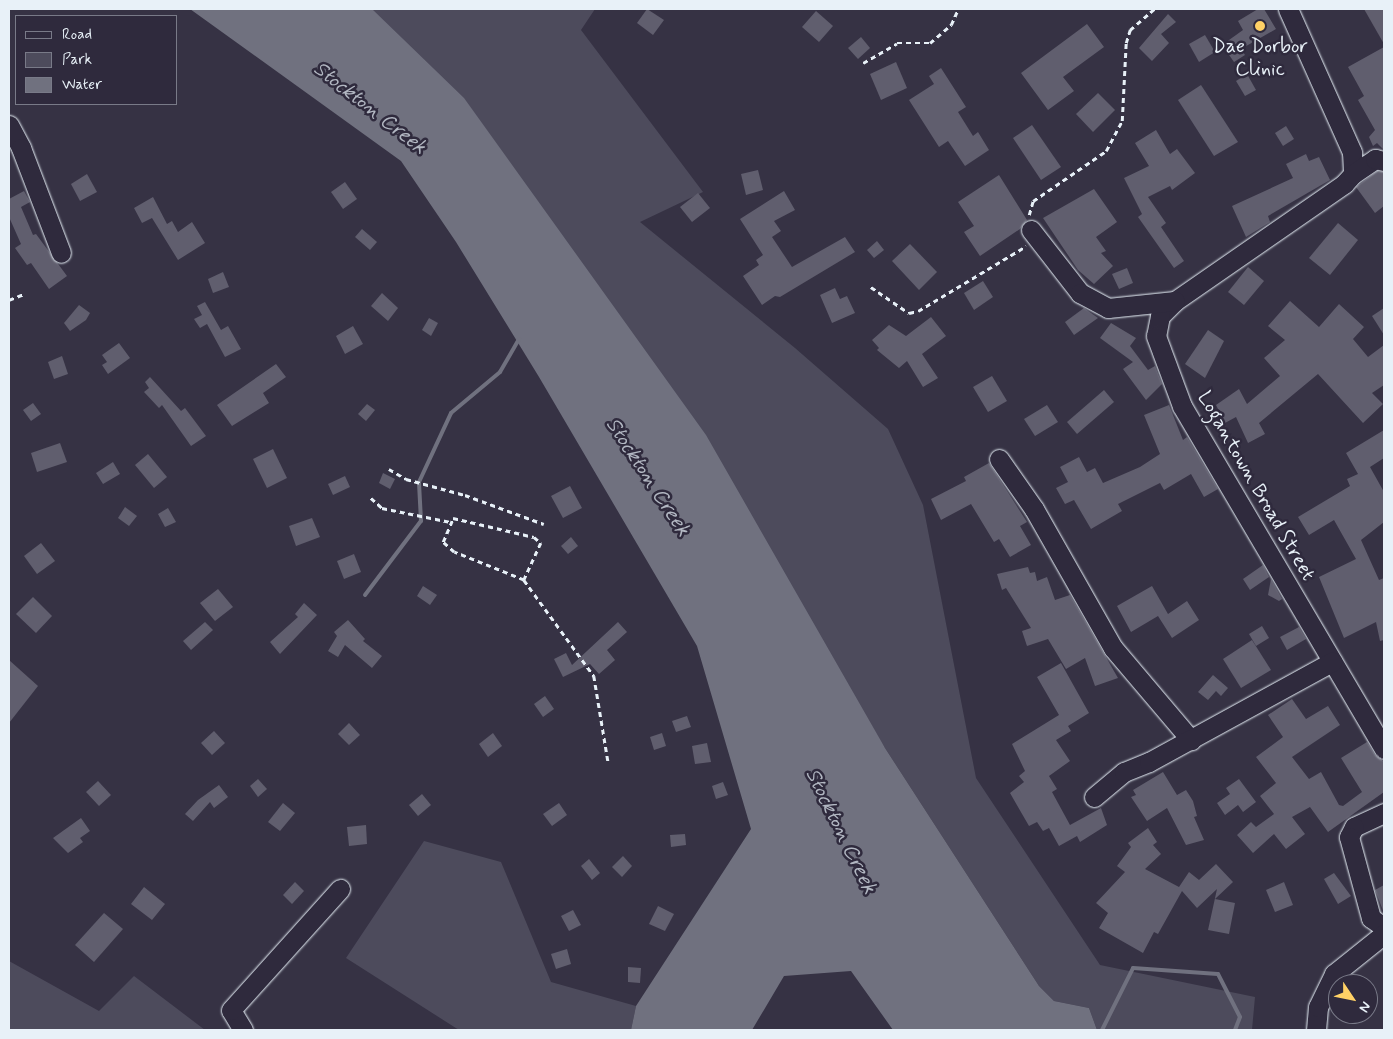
<!DOCTYPE html>
<style>
body{margin:0}
#map{position:relative;width:1393px;height:1039px;overflow:hidden;background:#363244;font-family:Mynerve,sans-serif}
div>[style]{position:absolute}
[style*='--x']{left:calc(var(--x)*1px);top:calc(var(--y)*1px);width:calc(var(--w)*1px);rotate:calc(var(--a)*1deg)}
.green>*{inset:0;background:#4d4b5c}
.water>*{inset:0;background:#70717f}
.stream>*{height:4px;margin:-2px;padding:0 2px;transform-origin:2px;border-radius:2px;background:#70717f}
.building>*{inset:0;background:#605e6e}
.path>*{height:2.5px;margin-top:-1.25px;transform-origin:0;background:repeating-linear-gradient(90deg,#e8f1f8 0 5px,transparent 0 9px)}
.roads{filter:drop-shadow(0 0 1px #e8f1f8) drop-shadow(0 0 1px #e8f1f8)}
.minor>*{height:19px;margin:-9.5px;padding:0 9.5px;transform-origin:9.5px;border-radius:9.5px;background:#2f2a3d}
.dots>*{width:14px;height:14px;translate:-50% -50%;box-sizing:border-box;border:2px solid #2f2a3d;border-radius:50%}
span{translate:-50% -50%;white-space:nowrap;text-align:center;line-height:1.15;-webkit-text-stroke:5px #2f2a3d;paint-order:stroke}
.poi-label{font-size:20px;color:#e8f1f8}
.street-label{font-size:20px;color:#e8f1f8}
.water-label{font-size:21px;color:#b2b7c2;font-style:italic}
.frame{position:absolute;inset:0;border:10px solid #e8f1f8;pointer-events:none}
.legend{position:absolute;left:15px;top:15px;width:162px;height:90px;box-sizing:border-box;background:#2f2a3d;border:1px solid #797a88;margin:0;padding:6px 9px;list-style:none;font-size:15px;color:#e8f1f8}
.legend li{display:flex;align-items:center;gap:10px;height:25px}
.legend b{width:25px;border:1px solid #797a88}
.north{position:absolute;left:1328px;top:974px;width:50px;height:50px;box-sizing:border-box;background:#2f2a3d;border:1px solid #797a88;border-radius:50%;rotate:124deg;font-size:14px;font-weight:700;line-height:20px;text-align:center;color:#e8f1f8}
.north::after{content:'';display:block;margin:auto;width:18px;height:22px;background:#ffd166;clip-path:polygon(50% 0,100% 100%,50% 72%,0 100%)}
</style>
<div id="map">
<div class="green">
<div style="clip-path:polygon(372px 9px,595px 9px,581px 30px,703px 192px,640px 222px,795px 348px,888px 429px,923px 505px,976px 778px,1100px 965px,1255px 997px,1252px 1030px,1097px 1030px,1089px 1008px,1054px 1001px,1039px 986px,885px 748px)"></div>
<div style="clip-path:polygon(424px 841px,501px 862px,551px 982px,636px 1006px,631px 1030px,459px 1030px,346px 958px)"></div>
<div style="clip-path:polygon(9px 961px,99px 1011px,134px 976px,205px 1030px,9px 1030px)"></div>
</div>
<div class="water">
<div style="clip-path:polygon(190px 9px,372px 9px,464px 98px,706px 435px,885px 748px,1039px 986px,1054px 1001px,1089px 1008px,1097px 1030px,893px 1030px,851px 971px,784px 976px,752px 1030px,631px 1030px,636px 1006px,751px 829px,697px 646px,539px 377px,456px 242px,401px 161px)"></div>
</div>
<div class="stream">
<div style="--x:365;--y:595;--w:93;--a:-52.9"></div>
<div style="--x:421;--y:521;--w:39;--a:-93"></div>
<div style="--x:419;--y:482;--w:76;--a:-65.1"></div>
<div style="--x:451;--y:413;--w:64;--a:-39.9"></div>
<div style="--x:500;--y:372;--w:38;--a:-60"></div>
<div style="--x:1102;--y:1030;--w:69;--a:-63.4"></div>
<div style="--x:1133;--y:968;--w:85;--a:4"></div>
<div style="--x:1218;--y:974;--w:48;--a:62.9"></div>
<div style="--x:1240;--y:1017;--w:14;--a:111"></div>
</div>
<div class="building">
<div style="clip-path:polygon(647px 9px,664px 20px,653px 35px,637px 23px)"></div>
<div style="clip-path:polygon(1258px 9px,1264px 9px,1276px 29px,1241px 49px,1245px 55px,1234px 62px,1222px 45px,1243px 30px,1238px 21px)"></div>
<div style="clip-path:polygon(1364px 9px,1384px 9px,1384px 44px)"></div>
<div style="clip-path:polygon(816px 11px,833px 26px,819px 42px,802px 27px)"></div>
<div style="clip-path:polygon(1168px 14px,1176px 22px,1161px 34px,1169px 43px,1152px 61px,1139px 48px)"></div>
<div style="clip-path:polygon(1087px 24px,1104px 47px,1063px 77px,1074px 91px,1048px 110px,1021px 73px)"></div>
<div style="clip-path:polygon(1205px 35px,1215px 52px,1199px 62px,1189px 44px)"></div>
<div style="clip-path:polygon(861px 37px,870px 48px,858px 59px,848px 48px)"></div>
<div style="clip-path:polygon(1384px 47px,1384px 150px,1377px 143px,1373px 146px,1369px 137px,1375px 130px,1358px 100px,1364px 96px,1348px 67px)"></div>
<div style="clip-path:polygon(896px 62px,907px 88px,881px 100px,870px 74px)"></div>
<div style="clip-path:polygon(941px 68px,966px 107px,958px 112px,973px 136px,978px 132px,989px 150px,965px 166px,948px 141px,939px 147px,909px 100px,934px 84px,929px 76px)"></div>
<div style="clip-path:polygon(1247px 74px,1256px 90px,1245px 96px,1236px 81px)"></div>
<div style="clip-path:polygon(1201px 85px,1238px 142px,1214px 156px,1178px 100px)"></div>
<div style="clip-path:polygon(1098px 93px,1115px 110px,1093px 132px,1076px 114px)"></div>
<div style="clip-path:polygon(1032px 125px,1061px 167px,1041px 180px,1013px 138px)"></div>
<div style="clip-path:polygon(1286px 126px,1294px 139px,1283px 146px,1275px 133px)"></div>
<div style="clip-path:polygon(1156px 130px,1170px 154px,1177px 149px,1195px 173px,1172px 190px,1170px 186px,1148px 197px,1166px 223px,1161px 227px,1184px 261px,1174px 268px,1138px 217px,1142px 214px,1124px 178px,1149px 166px,1135px 143px)"></div>
<div style="clip-path:polygon(1306px 154px,1309px 161px,1319px 157px,1330px 180px,1268px 216px,1270px 222px,1246px 237px,1232px 206px,1293px 178px,1286px 164px)"></div>
<div style="clip-path:polygon(758px 170px,763px 190px,746px 195px,741px 174px)"></div>
<div style="clip-path:polygon(1377px 171px,1384px 172px,1384px 206px,1375px 213px,1356px 187px)"></div>
<div style="clip-path:polygon(87px 174px,97px 192px,80px 201px,71px 184px)"></div>
<div style="clip-path:polygon(999px 175px,1027px 220px,1020px 229px,980px 256px,964px 232px,974px 226px,958px 202px)"></div>
<div style="clip-path:polygon(345px 182px,357px 199px,343px 209px,331px 192px)"></div>
<div style="clip-path:polygon(1094px 189px,1117px 222px,1096px 237px,1106px 251px,1101px 253px,1113px 266px,1094px 284px,1078px 270px,1043px 218px)"></div>
<div style="clip-path:polygon(24px 191px,30px 202px,21px 207px,33px 235px,36px 234px,67px 276px,49px 289px,31px 263px,27px 265px,15px 248px,21px 244px,9px 217px,9px 199px)"></div>
<div style="clip-path:polygon(784px 191px,795px 210px,774px 221px,781px 231px,772px 237px,792px 267px,845px 237px,855px 252px,780px 297px,775px 296px,762px 305px,743px 276px,759px 265px,756px 260px,763px 255px,740px 219px)"></div>
<div style="clip-path:polygon(698px 193px,710px 208px,692px 222px,680px 207px)"></div>
<div style="clip-path:polygon(153px 197px,167px 224px,172px 221px,178px 232px,192px 222px,205px 243px,178px 260px,152px 218px,142px 223px,134px 208px)"></div>
<div style="clip-path:polygon(1338px 223px,1358px 240px,1330px 275px,1309px 258px)"></div>
<div style="clip-path:polygon(362px 229px,377px 242px,370px 250px,355px 237px)"></div>
<div style="clip-path:polygon(877px 241px,884px 250px,874px 258px,867px 250px)"></div>
<div style="clip-path:polygon(910px 244px,937px 272px,919px 290px,892px 261px)"></div>
<div style="clip-path:polygon(1248px 267px,1264px 281px,1244px 305px,1228px 292px)"></div>
<div style="clip-path:polygon(1127px 268px,1133px 283px,1119px 289px,1112px 274px)"></div>
<div style="clip-path:polygon(223px 272px,229px 287px,213px 293px,208px 279px)"></div>
<div style="clip-path:polygon(983px 281px,993px 297px,974px 310px,964px 293px)"></div>
<div style="clip-path:polygon(835px 288px,840px 299px,847px 296px,855px 313px,832px 323px,820px 295px)"></div>
<div style="clip-path:polygon(382px 293px,398px 308px,388px 321px,371px 306px)"></div>
<div style="clip-path:polygon(1290px 301px,1319px 327px,1339px 304px,1364px 327px,1353px 339px,1368px 357px,1384px 345px,1384px 385px,1372px 393px,1383px 404px,1363px 423px,1318px 374px,1259px 423px,1265px 434px,1248px 443px,1236px 417px,1225px 423px,1216px 405px,1239px 389px,1247px 404px,1280px 376px,1264px 358px,1285px 340px,1268px 326px)"></div>
<div style="clip-path:polygon(205px 302px,221px 330px,228px 326px,241px 349px,225px 357px,207px 324px,200px 328px,194px 319px,202px 315px,197px 306px)"></div>
<div style="clip-path:polygon(79px 305px,90px 313px,86px 320px,70px 331px,64px 323px)"></div>
<div style="clip-path:polygon(1084px 308px,1098px 318px,1074px 335px,1065px 322px)"></div>
<div style="clip-path:polygon(1384px 308px,1384px 335px,1372px 316px)"></div>
<div style="clip-path:polygon(931px 317px,946px 336px,922px 354px,938px 378px,923px 387px,907px 361px,899px 368px,877px 350px,879px 348px,872px 340px,889px 325px,906px 336px)"></div>
<div style="clip-path:polygon(429px 318px,438px 323px,431px 336px,422px 330px)"></div>
<div style="clip-path:polygon(1111px 323px,1136px 338px,1130px 346px,1148px 370px,1155px 366px,1162px 384px,1146px 400px,1123px 369px,1133px 362px,1100px 338px)"></div>
<div style="clip-path:polygon(353px 326px,363px 344px,345px 354px,336px 336px)"></div>
<div style="clip-path:polygon(1208px 330px,1224px 341px,1205px 378px,1185px 364px)"></div>
<div style="clip-path:polygon(119px 343px,130px 358px,108px 374px,102px 365px,107px 362px,102px 355px)"></div>
<div style="clip-path:polygon(62px 356px,68px 374px,54px 379px,48px 362px)"></div>
<div style="clip-path:polygon(276px 364px,286px 377px,263px 393px,269px 403px,232px 426px,217px 405px)"></div>
<div style="clip-path:polygon(992px 376px,1007px 401px,988px 412px,973px 387px)"></div>
<div style="clip-path:polygon(150px 377px,181px 411px,185px 408px,206px 436px,191px 446px,162px 405px,159px 408px,144px 392px,149px 388px,145px 382px)"></div>
<div style="clip-path:polygon(1104px 390px,1114px 402px,1077px 434px,1067px 422px)"></div>
<div style="clip-path:polygon(33px 403px,41px 414px,31px 421px,23px 410px)"></div>
<div style="clip-path:polygon(367px 404px,375px 410px,366px 421px,358px 414px)"></div>
<div style="clip-path:polygon(1047px 405px,1058px 422px,1035px 436px,1024px 419px)"></div>
<div style="clip-path:polygon(1169px 405px,1183px 440px,1187px 437px,1218px 489px,1204px 497px,1191px 474px,1164px 490px,1160px 483px,1118px 504px,1122px 511px,1091px 529px,1074px 500px,1065px 504px,1056px 488px,1068px 482px,1060px 467px,1079px 457px,1087px 472px,1095px 468px,1103px 483px,1140px 467px,1160px 454px,1144px 415px)"></div>
<div style="clip-path:polygon(1384px 430px,1384px 458px,1370px 467px,1384px 492px,1384px 522px,1361px 540px,1379px 580px,1384px 578px,1384px 640px,1380px 641px,1376px 622px,1344px 638px,1319px 577px,1356px 559px,1334px 520px,1309px 535px,1298px 517px,1350px 486px,1347px 479px,1358px 474px,1346px 453px)"></div>
<div style="clip-path:polygon(60px 443px,67px 462px,37px 472px,31px 453px)"></div>
<div style="clip-path:polygon(273px 449px,287px 478px,267px 488px,253px 459px)"></div>
<div style="clip-path:polygon(148px 454px,167px 477px,154px 488px,135px 465px)"></div>
<div style="clip-path:polygon(113px 462px,120px 474px,103px 484px,96px 473px)"></div>
<div style="clip-path:polygon(989px 463px,1027px 522px,1020px 526px,1031px 545px,1010px 557px,999px 539px,994px 542px,971px 504px,941px 520px,931px 499px,966px 481px,964px 477px)"></div>
<div style="clip-path:polygon(383px 473px,395px 479px,390px 489px,379px 483px)"></div>
<div style="clip-path:polygon(345px 476px,350px 487px,333px 495px,328px 484px)"></div>
<div style="clip-path:polygon(570px 486px,582px 508px,563px 518px,551px 496px)"></div>
<div style="clip-path:polygon(125px 507px,137px 516px,129px 526px,118px 518px)"></div>
<div style="clip-path:polygon(168px 508px,176px 522px,165px 527px,158px 514px)"></div>
<div style="clip-path:polygon(312px 518px,320px 537px,296px 546px,289px 526px)"></div>
<div style="clip-path:polygon(571px 537px,578px 546px,568px 554px,561px 546px)"></div>
<div style="clip-path:polygon(41px 543px,55px 561px,37px 574px,24px 556px)"></div>
<div style="clip-path:polygon(354px 554px,361px 572px,344px 579px,337px 561px)"></div>
<div style="clip-path:polygon(1263px 565px,1269px 577px,1250px 590px,1243px 579px)"></div>
<div style="clip-path:polygon(1028px 567px,1030px 573px,1035px 572px,1037px 581px,1047px 577px,1055px 600px,1070px 595px,1118px 678px,1095px 686px,1085px 658px,1066px 669px,1048px 639px,1027px 646px,1022px 631px,1031px 628px,1006px 588px,1002px 590px,997px 574px)"></div>
<div style="clip-path:polygon(1271px 579px,1282px 599px,1279px 601px,1268px 595px)"></div>
<div style="clip-path:polygon(423px 586px,437px 595px,430px 605px,417px 596px)"></div>
<div style="clip-path:polygon(1152px 586px,1168px 614px,1187px 601px,1199px 620px,1172px 638px,1158px 616px,1131px 632px,1117px 606px)"></div>
<div style="clip-path:polygon(218px 589px,233px 607px,215px 621px,200px 603px)"></div>
<div style="clip-path:polygon(33px 597px,52px 616px,36px 633px,16px 614px)"></div>
<div style="clip-path:polygon(304px 603px,317px 615px,280px 654px,270px 642px,298px 617px,295px 614px)"></div>
<div style="clip-path:polygon(348px 620px,365px 639px,363px 641px,382px 656px,372px 668px,345px 645px,338px 657px,328px 651px,337px 636px,334px 632px)"></div>
<div style="clip-path:polygon(205px 622px,213px 630px,191px 650px,183px 641px)"></div>
<div style="clip-path:polygon(618px 622px,627px 632px,607px 650px,615px 660px,599px 674px,590px 664px,563px 677px,554px 659px,566px 653px,572px 665px)"></div>
<div style="clip-path:polygon(1262px 626px,1269px 638px,1256px 646px,1249px 634px)"></div>
<div style="clip-path:polygon(1299px 627px,1306px 639px,1287px 650px,1280px 637px)"></div>
<div style="clip-path:polygon(1252px 640px,1271px 670px,1241px 688px,1223px 659px)"></div>
<div style="clip-path:polygon(9px 660px,38px 686px,9px 723px)"></div>
<div style="clip-path:polygon(1061px 663px,1089px 713px,1068px 726px,1071px 731px,1056px 740px,1070px 761px,1049px 776px,1057px 789px,1052px 792px,1070px 825px,1101px 808px,1107px 825px,1080px 842px,1077px 836px,1059px 846px,1049px 828px,1043px 831px,1037px 822px,1029px 826px,1010px 793px,1024px 782px,1019px 776px,1025px 771px,1012px 744px,1059px 715px,1037px 677px)"></div>
<div style="clip-path:polygon(1213px 675px,1228px 688px,1221px 696px,1216px 691px,1208px 700px,1198px 692px)"></div>
<div style="clip-path:polygon(545px 696px,554px 709px,543px 717px,534px 704px)"></div>
<div style="clip-path:polygon(1292px 699px,1306px 719px,1328px 706px,1340px 725px,1292px 757px,1309px 779px,1321px 772px,1339px 805px,1343px 806px,1362px 792px,1341px 758px,1367px 742px,1375px 755px,1384px 762px,1384px 792px,1328px 832px,1310px 807px,1292px 817px,1305px 834px,1286px 849px,1274px 834px,1253px 853px,1237px 835px,1251px 822px,1256px 827px,1274px 814px,1260px 796px,1276px 783px,1256px 757px,1283px 737px,1268px 715px)"></div>
<div style="clip-path:polygon(687px 716px,691px 727px,676px 732px,672px 721px)"></div>
<div style="clip-path:polygon(349px 723px,360px 735px,349px 745px,338px 734px)"></div>
<div style="clip-path:polygon(214px 731px,225px 743px,212px 755px,201px 743px)"></div>
<div style="clip-path:polygon(493px 733px,502px 746px,488px 757px,479px 744px)"></div>
<div style="clip-path:polygon(662px 733px,666px 746px,654px 750px,650px 737px)"></div>
<div style="clip-path:polygon(707px 743px,711px 762px,695px 764px,692px 746px)"></div>
<div style="clip-path:polygon(1163px 772px,1177px 795px,1186px 790px,1193px 801px,1197px 816px,1194px 817px,1204px 840px,1186px 845px,1167px 808px,1147px 821px,1131px 797px,1136px 795px,1133px 790px)"></div>
<div style="clip-path:polygon(258px 779px,267px 789px,258px 797px,250px 786px)"></div>
<div style="clip-path:polygon(1239px 779px,1256px 802px,1243px 812px,1238px 805px,1225px 815px,1217px 803px,1230px 794px,1226px 788px)"></div>
<div style="clip-path:polygon(98px 781px,111px 795px,99px 806px,86px 792px)"></div>
<div style="clip-path:polygon(723px 782px,728px 795px,716px 799px,712px 786px)"></div>
<div style="clip-path:polygon(219px 785px,228px 797px,214px 808px,210px 802px,193px 821px,185px 814px,198px 800px)"></div>
<div style="clip-path:polygon(422px 794px,431px 805px,418px 816px,409px 805px)"></div>
<div style="clip-path:polygon(283px 803px,295px 813px,280px 831px,268px 822px)"></div>
<div style="clip-path:polygon(559px 803px,567px 815px,552px 826px,543px 814px)"></div>
<div style="clip-path:polygon(81px 818px,90px 831px,80px 838px,83px 842px,68px 853px,53px 838px)"></div>
<div style="clip-path:polygon(366px 825px,367px 844px,349px 846px,347px 827px)"></div>
<div style="clip-path:polygon(1148px 828px,1157px 842px,1153px 845px,1161px 854px,1145px 869px,1179px 887px,1189px 872px,1199px 880px,1216px 864px,1233px 882px,1215px 899px,1235px 903px,1229px 934px,1208px 930px,1217px 889px,1197px 908px,1182px 891px,1158px 934px,1154px 932px,1143px 953px,1099px 928px,1108px 913px,1096px 903px,1125px 872px,1117px 866px,1131px 847px,1128px 843px)"></div>
<div style="clip-path:polygon(685px 834px,686px 845px,671px 847px,670px 835px)"></div>
<div style="clip-path:polygon(623px 856px,632px 866px,622px 877px,612px 867px)"></div>
<div style="clip-path:polygon(589px 859px,600px 873px,592px 880px,581px 866px)"></div>
<div style="clip-path:polygon(1334px 873px,1351px 896px,1338px 904px,1324px 879px)"></div>
<div style="clip-path:polygon(295px 882px,304px 891px,292px 904px,283px 895px)"></div>
<div style="clip-path:polygon(1284px 882px,1293px 905px,1275px 912px,1266px 890px)"></div>
<div style="clip-path:polygon(1384px 885px,1384px 913px,1375px 890px)"></div>
<div style="clip-path:polygon(144px 887px,165px 904px,152px 920px,131px 904px)"></div>
<div style="clip-path:polygon(658px 906px,674px 914px,665px 931px,649px 924px)"></div>
<div style="clip-path:polygon(573px 910px,581px 925px,569px 931px,561px 916px)"></div>
<div style="clip-path:polygon(104px 913px,123px 929px,94px 962px,75px 945px)"></div>
<div style="clip-path:polygon(567px 949px,571px 964px,556px 969px,551px 954px)"></div>
<div style="clip-path:polygon(628px 967px,641px 968px,640px 983px,628px 982px)"></div>
</div>
<div class="path">
<div style="--x:863;--y:63;--w:39;--a:-30"></div>
<div style="--x:897;--y:43;--w:33;--a:0"></div>
<div style="--x:930;--y:43;--w:28;--a:-41"></div>
<div style="--x:951;--y:25;--w:17;--a:-66"></div>
<div style="--x:1029;--y:215;--w:15;--a:-74"></div>
<div style="--x:1033;--y:201;--w:88;--a:-34.4"></div>
<div style="--x:1106;--y:151;--w:34;--a:-62"></div>
<div style="--x:1122;--y:121;--w:78;--a:-87.1"></div>
<div style="--x:1126;--y:43;--w:14;--a:-73"></div>
<div style="--x:1130;--y:30;--w:32;--a:-41"></div>
<div style="--x:871;--y:287;--w:46;--a:34.4"></div>
<div style="--x:909;--y:313;--w:9;--a:-13"></div>
<div style="--x:918;--y:311;--w:126;--a:-31"></div>
<div style="--x:9;--y:300;--w:16;--a:-22"></div>
<div style="--x:389;--y:469;--w:20;--a:30"></div>
<div style="--x:406;--y:479;--w:61;--a:15.2"></div>
<div style="--x:465;--y:495;--w:84;--a:20.2"></div>
<div style="--x:371;--y:498;--w:15;--a:42"></div>
<div style="--x:382;--y:508;--w:70;--a:11.5"></div>
<div style="--x:453;--y:518;--w:83;--a:13.2"></div>
<div style="--x:534;--y:537;--w:9;--a:41"></div>
<div style="--x:541;--y:543;--w:41;--a:114.7"></div>
<div style="--x:524;--y:580;--w:75;--a:-158.2"></div>
<div style="--x:454;--y:552;--w:15;--a:-138"></div>
<div style="--x:443;--y:542;--w:26;--a:-67"></div>
<div style="--x:524;--y:580;--w:119;--a:53.9"></div>
<div style="--x:594;--y:676;--w:86;--a:80.6"></div>
</div>
<div class="roads">
<div class="minor">
<div style="--x:1288;--y:9;--w:157;--a:65.9"></div>
<div style="--x:1352;--y:152;--w:22;--a:87"></div>
<div style="--x:1353;--y:174;--w:13;--a:132"></div>
<div style="--x:1344;--y:184;--w:206;--a:145.3"></div>
<div style="--x:1175;--y:301;--w:21;--a:135"></div>
<div style="--x:1160;--y:316;--w:20;--a:101"></div>
<div style="--x:1156;--y:336;--w:75;--a:69.6"></div>
<div style="--x:1182;--y:406;--w:398;--a:59.5"></div>
<div style="--x:9;--y:125;--w:26;--a:62"></div>
<div style="--x:21;--y:148;--w:112;--a:69.1"></div>
<div style="--x:1353;--y:174;--w:27;--a:-34"></div>
<div style="--x:1375;--y:159;--w:9;--a:13"></div>
<div style="--x:1031;--y:230;--w:80;--a:52.1"></div>
<div style="--x:1080;--y:293;--w:32;--a:28"></div>
<div style="--x:1108;--y:308;--w:67;--a:-6"></div>
<div style="--x:999;--y:459;--w:61;--a:55"></div>
<div style="--x:1034;--y:509;--w:160;--a:60.4"></div>
<div style="--x:1113;--y:648;--w:121;--a:49.7"></div>
<div style="--x:1094;--y:797;--w:39;--a:-40"></div>
<div style="--x:1124;--y:772;--w:27;--a:-22"></div>
<div style="--x:1149;--y:762;--w:209;--a:-28.7"></div>
<div style="--x:1384;--y:813;--w:33;--a:155"></div>
<div style="--x:1354;--y:827;--w:11;--a:117"></div>
<div style="--x:1349;--y:837;--w:84;--a:74.8"></div>
<div style="--x:1371;--y:918;--w:16;--a:35"></div>
<div style="--x:243;--y:1030;--w:23;--a:-121"></div>
<div style="--x:231;--y:1010;--w:163;--a:-48"></div>
<div style="--x:1316;--y:1030;--w:23;--a:-85"></div>
<div style="--x:1318;--y:1007;--w:37;--a:-64"></div>
<div style="--x:1334;--y:974;--w:64;--a:-38.7"></div>
</div>
</div>
<div class="dots">
<div style="left:1260px;top:26px;background:#ffd166"></div>
</div>
<div class="poi-label">
<span style="left:1260px;top:58px">Dae Dorbor<br>Clinic</span>
</div>
<div class="street-label">
<span style="left:1256px;top:486px;rotate:60deg">Logantown Broad Street</span>
</div>
<div class="water-label">
<span style="left:370px;top:108px;rotate:38deg">Stockton Creek</span>
<span style="left:648px;top:477px;rotate:57deg">Stockton Creek</span>
<span style="left:841px;top:831px;rotate:64deg">Stockton Creek</span>
</div>
<div class="frame"></div>
<ul class="legend">
<li><b style="height:6px;background:#2f2a3d"></b>Road</li>
<li><b style="height:14px;background:#4d4b5c"></b>Park</li>
<li><b style="height:14px;background:#70717f"></b>Water</li>
</ul>
<div class="north">N</div>
</div>
